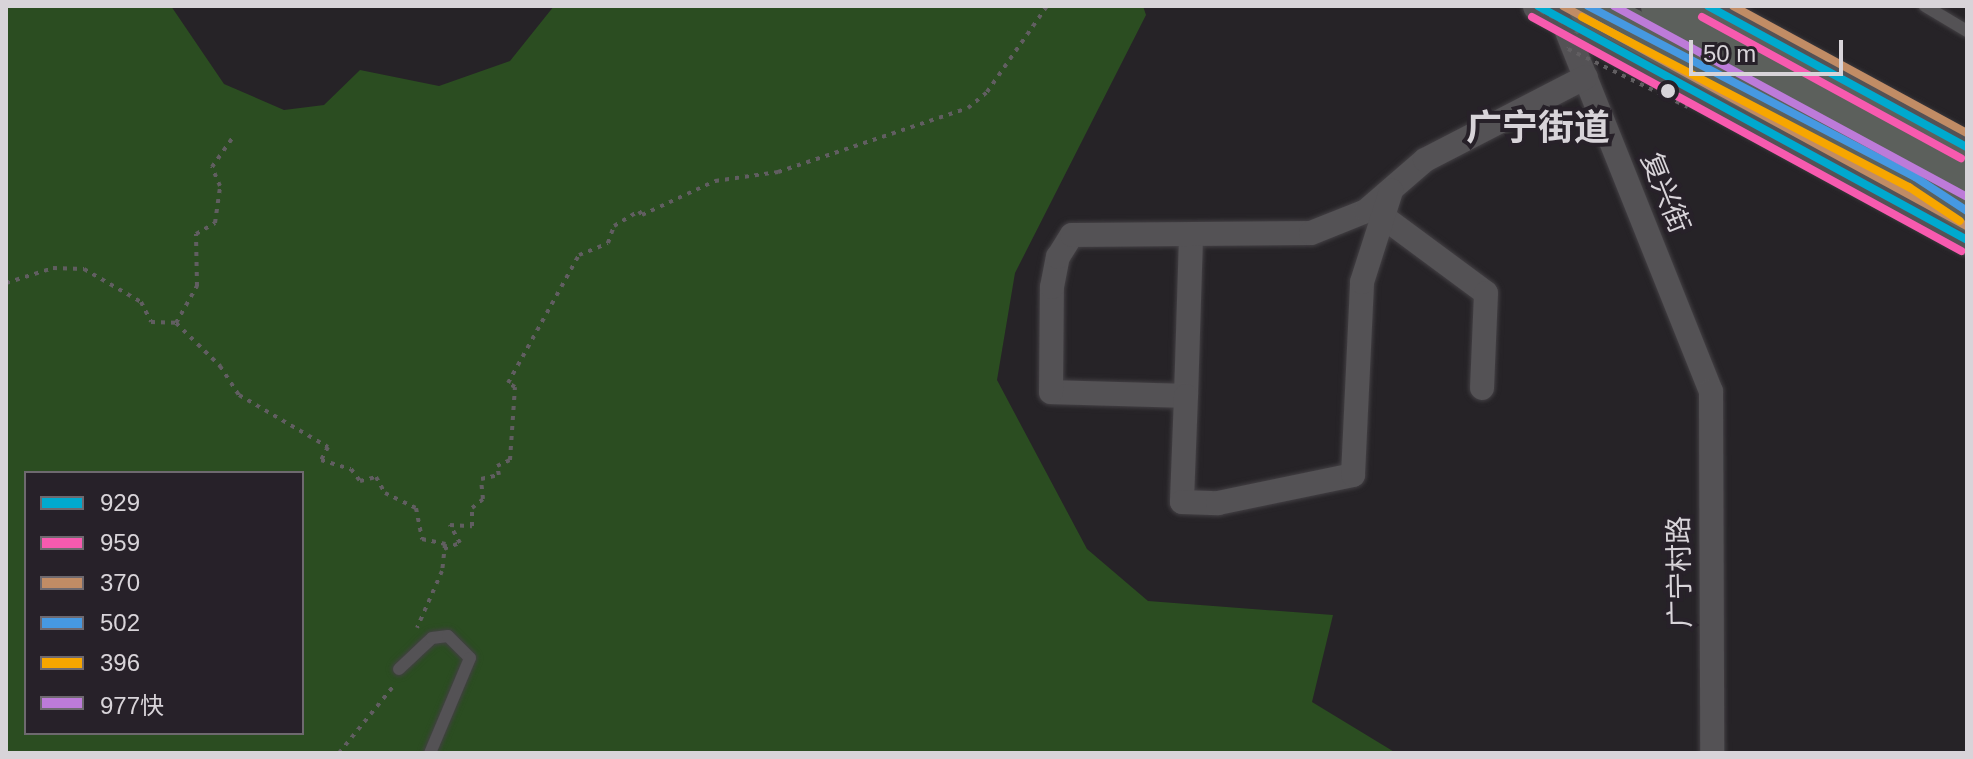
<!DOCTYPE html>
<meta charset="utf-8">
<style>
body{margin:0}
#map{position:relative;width:1973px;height:759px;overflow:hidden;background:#262327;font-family:Arial,"Noto Sans SC",sans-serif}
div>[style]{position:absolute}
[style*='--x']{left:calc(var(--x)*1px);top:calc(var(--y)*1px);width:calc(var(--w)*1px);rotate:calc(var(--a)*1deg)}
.green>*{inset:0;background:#2b4d21}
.path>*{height:4px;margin-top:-2px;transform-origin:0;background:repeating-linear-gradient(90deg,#615e61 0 4px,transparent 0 10px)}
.roads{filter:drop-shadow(0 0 2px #434044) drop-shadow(0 0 2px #434044)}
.service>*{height:12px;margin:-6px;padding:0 6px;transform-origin:6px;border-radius:6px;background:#545255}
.minor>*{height:24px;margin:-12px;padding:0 12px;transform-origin:12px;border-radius:12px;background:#545255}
.tertiary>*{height:30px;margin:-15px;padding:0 15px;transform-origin:15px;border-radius:15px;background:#545255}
.trunk>*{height:40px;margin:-20px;padding:0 20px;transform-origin:20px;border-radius:20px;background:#5c605c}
.path-bridge>*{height:4px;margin-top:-2px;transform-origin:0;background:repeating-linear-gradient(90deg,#615e61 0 4px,transparent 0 10px)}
.bus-1>*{height:8px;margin:-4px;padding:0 4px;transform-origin:4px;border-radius:4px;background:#00a9ce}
.bus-2>*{height:8px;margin:-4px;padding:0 4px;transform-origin:4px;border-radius:4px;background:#f75aaf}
.bus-3>*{height:8px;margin:-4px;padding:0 4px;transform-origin:4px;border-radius:4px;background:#c18c65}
.bus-4>*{height:8px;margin:-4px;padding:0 4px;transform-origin:4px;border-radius:4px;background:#4699e1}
.bus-5>*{height:8px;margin:-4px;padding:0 4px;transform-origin:4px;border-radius:4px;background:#f7a600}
.bus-6>*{height:8px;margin:-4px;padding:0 4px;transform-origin:4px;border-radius:4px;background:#bd7bd9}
.dots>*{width:22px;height:22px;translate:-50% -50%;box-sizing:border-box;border:4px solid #272129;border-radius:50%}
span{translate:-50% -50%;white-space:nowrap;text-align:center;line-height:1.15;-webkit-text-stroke:8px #272129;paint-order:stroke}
.street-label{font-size:28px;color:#d8d4d9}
.district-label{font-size:36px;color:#d8d4d9;font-weight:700}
.frame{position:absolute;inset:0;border:8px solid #d8d4d9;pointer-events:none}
.legend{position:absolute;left:24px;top:471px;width:280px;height:264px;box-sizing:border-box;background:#272129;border:2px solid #6e696f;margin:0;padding:10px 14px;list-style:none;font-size:24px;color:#d8d4d9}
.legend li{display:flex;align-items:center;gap:16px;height:40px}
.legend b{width:40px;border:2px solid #6e696f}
.scale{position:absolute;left:1689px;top:40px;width:154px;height:36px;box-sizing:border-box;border:4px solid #d8d4d9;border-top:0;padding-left:10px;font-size:24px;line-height:28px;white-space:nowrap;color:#d8d4d9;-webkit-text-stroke:6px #272129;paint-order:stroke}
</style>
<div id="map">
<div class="green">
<div style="clip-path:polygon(evenodd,6px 6px,171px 6px,224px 84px,284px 110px,324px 105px,360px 70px,439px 86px,510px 61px,554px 6px,1143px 6px,1146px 15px,1015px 273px,997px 380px,1087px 549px,1148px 601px,1333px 615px,1312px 702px,1396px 753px,6px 753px,6px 6px,26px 473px,302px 473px,302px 733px,26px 733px,26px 473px)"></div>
</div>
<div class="path">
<div style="--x:6;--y:283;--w:49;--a:-17.7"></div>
<div style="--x:53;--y:268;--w:31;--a:2"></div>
<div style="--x:84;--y:269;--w:66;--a:30.1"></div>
<div style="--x:141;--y:302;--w:22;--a:63"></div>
<div style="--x:151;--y:322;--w:25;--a:2"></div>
<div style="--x:176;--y:323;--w:43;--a:-60.4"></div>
<div style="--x:197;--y:286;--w:52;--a:-91.1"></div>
<div style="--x:196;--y:234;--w:22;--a:-30"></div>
<div style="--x:215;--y:223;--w:37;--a:-82"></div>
<div style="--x:220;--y:186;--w:21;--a:-113"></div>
<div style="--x:212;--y:167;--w:39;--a:-55"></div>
<div style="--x:176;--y:323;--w:62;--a:44.3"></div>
<div style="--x:220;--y:366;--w:35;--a:57"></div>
<div style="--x:239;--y:395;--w:103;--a:30.3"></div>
<div style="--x:328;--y:447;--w:15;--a:118"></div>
<div style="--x:321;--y:460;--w:31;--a:17"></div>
<div style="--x:351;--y:469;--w:15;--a:53"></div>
<div style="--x:360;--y:481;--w:16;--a:-14"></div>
<div style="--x:376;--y:477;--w:18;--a:61"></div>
<div style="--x:385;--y:493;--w:34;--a:26"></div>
<div style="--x:416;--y:508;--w:32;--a:79"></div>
<div style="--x:422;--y:539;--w:24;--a:12"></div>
<div style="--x:445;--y:544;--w:27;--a:96"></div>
<div style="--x:442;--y:571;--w:62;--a:113.7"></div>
<div style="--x:444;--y:549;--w:17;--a:-21"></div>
<div style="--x:460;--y:543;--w:21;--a:-119"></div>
<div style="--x:450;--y:525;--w:22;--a:3"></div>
<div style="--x:472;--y:526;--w:18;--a:-90"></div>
<div style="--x:472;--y:508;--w:14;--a:-39"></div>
<div style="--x:483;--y:499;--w:20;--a:-96"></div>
<div style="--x:481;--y:479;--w:18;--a:-13"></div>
<div style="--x:499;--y:475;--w:9;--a:-103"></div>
<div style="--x:497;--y:466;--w:14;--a:-25"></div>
<div style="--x:510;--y:460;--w:73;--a:-86.1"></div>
<div style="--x:515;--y:387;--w:8;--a:-150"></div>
<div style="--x:508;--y:383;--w:146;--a:-61"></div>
<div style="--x:579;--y:255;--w:31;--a:-22"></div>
<div style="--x:608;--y:243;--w:18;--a:-71"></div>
<div style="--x:614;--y:226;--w:29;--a:-31"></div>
<div style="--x:639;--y:211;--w:5;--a:53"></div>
<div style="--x:642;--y:215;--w:81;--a:-25"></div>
<div style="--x:715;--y:181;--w:64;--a:-8.1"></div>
<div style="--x:778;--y:172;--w:200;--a:-18.6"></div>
<div style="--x:968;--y:108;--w:25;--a:-40"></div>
<div style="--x:987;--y:92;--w:105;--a:-55.1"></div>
<div style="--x:339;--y:753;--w:89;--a:-50.9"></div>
</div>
<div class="roads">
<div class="service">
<div style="--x:1925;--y:6;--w:49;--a:30.8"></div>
<div style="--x:399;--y:669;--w:45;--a:-43.2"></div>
<div style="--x:432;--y:638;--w:16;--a:-7"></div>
<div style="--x:448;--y:636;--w:31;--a:45"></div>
<div style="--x:470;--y:658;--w:103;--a:112.8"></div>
</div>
<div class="minor">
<div style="--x:1562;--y:19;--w:401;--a:68.2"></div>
<div style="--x:1711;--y:391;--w:362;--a:89.8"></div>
<div style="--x:1382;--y:216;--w:129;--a:36.5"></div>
<div style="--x:1486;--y:293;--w:95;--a:92.4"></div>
<div style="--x:1191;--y:237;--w:159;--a:91.8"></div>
<div style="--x:1186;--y:396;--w:135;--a:-178.3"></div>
<div style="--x:1051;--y:392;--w:105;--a:-89.5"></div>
<div style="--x:1052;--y:287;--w:31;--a:-79"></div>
<div style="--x:1058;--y:257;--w:26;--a:-58"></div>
<div style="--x:1072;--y:235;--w:239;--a:-0.5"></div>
<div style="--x:1311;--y:233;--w:59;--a:-21.8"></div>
<div style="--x:1366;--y:211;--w:78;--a:-40.8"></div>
<div style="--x:1425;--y:160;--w:181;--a:-27.3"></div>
<div style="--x:1186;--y:396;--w:106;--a:92.2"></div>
<div style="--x:1182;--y:502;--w:36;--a:2"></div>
<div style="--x:1218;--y:503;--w:138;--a:-11.7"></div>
<div style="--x:1353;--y:475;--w:193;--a:-87.3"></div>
<div style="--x:1362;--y:282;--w:96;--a:-72.3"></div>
</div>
<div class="tertiary">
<div style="--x:1538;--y:6;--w:489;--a:28.6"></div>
<div style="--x:1708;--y:6;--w:295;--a:28.6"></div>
</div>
<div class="trunk">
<div style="--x:1588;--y:6;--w:369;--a:27.6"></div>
<div style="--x:1915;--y:177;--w:62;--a:33.2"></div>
<div style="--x:1661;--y:6;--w:349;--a:28.6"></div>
</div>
</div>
<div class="path-bridge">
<div style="--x:1541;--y:11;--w:42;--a:27.2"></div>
<div style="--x:1578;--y:30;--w:21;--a:118"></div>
<div style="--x:1568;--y:49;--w:133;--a:25.8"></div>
</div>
<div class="bus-1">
<div style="--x:1538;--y:6;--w:489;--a:28.6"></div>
<div style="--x:1708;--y:6;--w:295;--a:28.6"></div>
</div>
<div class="bus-2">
<div style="--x:1532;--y:17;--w:489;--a:28.6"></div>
<div style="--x:1702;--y:17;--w:295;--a:28.6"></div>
</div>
<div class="bus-3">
<div style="--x:1563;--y:6;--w:460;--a:28.6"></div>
<div style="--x:1733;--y:6;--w:266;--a:28.5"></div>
</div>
<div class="bus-4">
<div style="--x:1588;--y:6;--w:369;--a:27.6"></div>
<div style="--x:1915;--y:177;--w:62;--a:33.2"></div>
</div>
<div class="bus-5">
<div style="--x:1582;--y:17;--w:369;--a:27.5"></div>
<div style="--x:1909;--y:187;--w:61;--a:33.7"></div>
</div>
<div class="bus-6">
<div style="--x:1614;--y:6;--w:401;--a:28.4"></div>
</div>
<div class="dots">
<div style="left:1668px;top:91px;background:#d8d4d9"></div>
</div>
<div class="street-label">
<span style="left:1665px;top:193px;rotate:68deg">复兴街</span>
<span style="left:1680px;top:572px;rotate:-91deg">广宁村路</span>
</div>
<div class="district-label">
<span style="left:1538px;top:128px">广宁街道</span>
</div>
<div class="frame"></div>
<ul class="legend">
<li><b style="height:10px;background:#00a9ce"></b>929</li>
<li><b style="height:10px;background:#f75aaf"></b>959</li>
<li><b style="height:10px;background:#c18c65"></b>370</li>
<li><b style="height:10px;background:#4699e1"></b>502</li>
<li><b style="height:10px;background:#f7a600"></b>396</li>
<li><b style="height:10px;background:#bd7bd9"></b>977快</li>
</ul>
<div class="scale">50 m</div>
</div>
